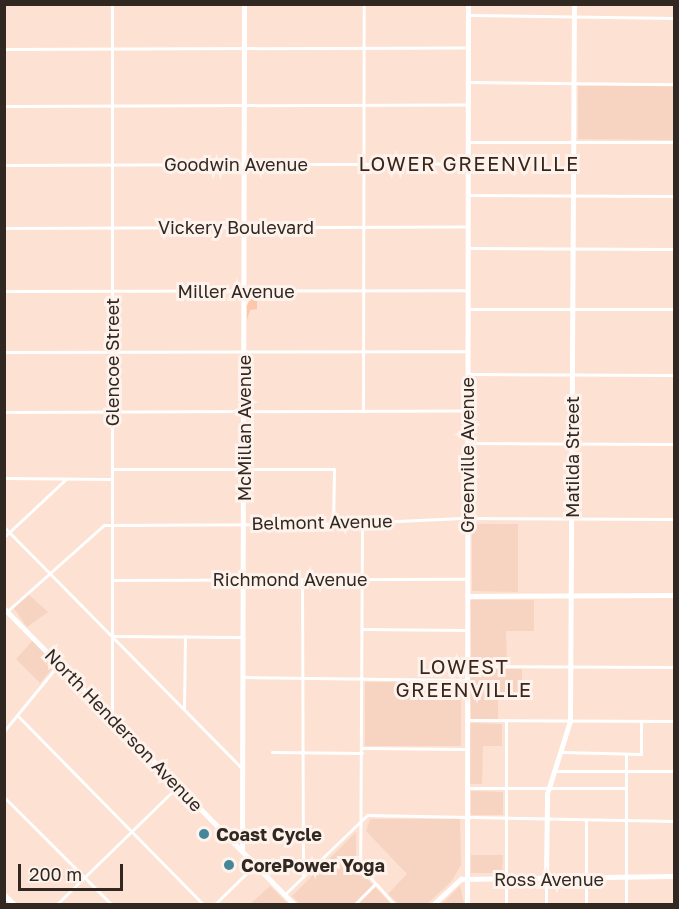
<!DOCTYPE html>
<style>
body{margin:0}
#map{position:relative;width:679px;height:909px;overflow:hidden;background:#fde1d2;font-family:"Golos Text",sans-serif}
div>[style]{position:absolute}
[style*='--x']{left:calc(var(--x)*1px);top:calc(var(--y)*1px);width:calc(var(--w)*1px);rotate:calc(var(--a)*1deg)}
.built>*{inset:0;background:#f6d4c1}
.green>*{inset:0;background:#fcc7aa}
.street>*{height:3px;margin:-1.5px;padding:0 1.5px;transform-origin:1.5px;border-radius:1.5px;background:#fff}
.secondary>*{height:4.5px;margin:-2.25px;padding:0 2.25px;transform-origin:2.25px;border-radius:2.25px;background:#fff}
.dots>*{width:16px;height:16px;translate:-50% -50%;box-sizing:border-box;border:3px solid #fef2ec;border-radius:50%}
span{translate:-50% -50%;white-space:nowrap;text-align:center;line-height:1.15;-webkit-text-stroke:6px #fef2ec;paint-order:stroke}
.street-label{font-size:18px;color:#322822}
.poi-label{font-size:18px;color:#322822;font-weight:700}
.left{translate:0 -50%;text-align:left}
.neighbourhood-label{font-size:20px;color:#3a261a;letter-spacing:1.5px}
.frame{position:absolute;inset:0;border:6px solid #322822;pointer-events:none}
.scale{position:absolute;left:18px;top:864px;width:105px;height:27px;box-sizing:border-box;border:3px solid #322822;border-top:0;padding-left:8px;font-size:18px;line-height:21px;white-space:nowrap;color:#322822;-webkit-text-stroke:4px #fef2ec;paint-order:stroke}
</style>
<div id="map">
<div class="built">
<div style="clip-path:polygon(578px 86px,674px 86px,674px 140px,578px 139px)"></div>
<div style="clip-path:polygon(472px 524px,518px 524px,518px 592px,472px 591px)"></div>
<div style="clip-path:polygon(28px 594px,48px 612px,27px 627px,13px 607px)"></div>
<div style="clip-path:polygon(470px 600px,534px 600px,534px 631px,506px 631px,507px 662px,471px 662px)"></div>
<div style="clip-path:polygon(34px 639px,55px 665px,40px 683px,16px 659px)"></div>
<div style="clip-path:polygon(469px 669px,522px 669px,522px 695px,498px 695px,498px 719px,471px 719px)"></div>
<div style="clip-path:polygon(365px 682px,461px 683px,461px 746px,365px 746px)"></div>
<div style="clip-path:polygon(470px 723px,502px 724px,502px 746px,483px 746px,482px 784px,470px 784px)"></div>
<div style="clip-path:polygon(471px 791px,503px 792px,503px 815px,471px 815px)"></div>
<div style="clip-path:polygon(370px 819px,460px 819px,461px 865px,451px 882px,427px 904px,399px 904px,388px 894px,407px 874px,366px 831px)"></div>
<div style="clip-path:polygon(356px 832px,356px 867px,391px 904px,300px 904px,292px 896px)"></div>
<div style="clip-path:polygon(471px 855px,503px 855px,502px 873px,471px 873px)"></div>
<div style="clip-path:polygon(270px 886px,288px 904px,250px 904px)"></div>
<div style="clip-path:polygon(460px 886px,464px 904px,442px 904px)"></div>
</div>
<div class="green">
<div style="clip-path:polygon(271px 292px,271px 298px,257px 298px,257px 309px,250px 310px,247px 320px,247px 294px)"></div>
</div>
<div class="street">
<div style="--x:468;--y:15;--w:206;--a:0.8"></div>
<div style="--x:4;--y:49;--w:463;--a:-0.2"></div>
<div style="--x:467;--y:82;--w:207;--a:0.6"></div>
<div style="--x:4;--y:106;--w:463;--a:-0.2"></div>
<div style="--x:468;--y:142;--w:206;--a:0"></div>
<div style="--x:4;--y:165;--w:464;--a:-0.2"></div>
<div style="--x:468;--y:195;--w:206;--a:0.3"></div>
<div style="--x:4;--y:228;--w:464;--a:-0.2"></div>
<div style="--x:468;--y:248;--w:206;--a:0.3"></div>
<div style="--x:4;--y:291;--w:464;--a:-0.1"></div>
<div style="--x:467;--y:309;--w:207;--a:0"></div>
<div style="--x:4;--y:352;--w:463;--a:-0.1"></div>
<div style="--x:467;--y:374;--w:207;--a:0.3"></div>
<div style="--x:363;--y:411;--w:407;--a:-89.9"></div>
<div style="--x:4;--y:412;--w:463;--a:-0.2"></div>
<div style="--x:468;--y:443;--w:206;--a:0.3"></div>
<div style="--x:112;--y:469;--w:222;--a:0"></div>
<div style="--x:334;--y:469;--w:55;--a:91"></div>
<div style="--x:4;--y:478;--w:108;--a:0.5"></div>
<div style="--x:362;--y:523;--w:343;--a:90.3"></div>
<div style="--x:360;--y:866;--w:51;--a:48.2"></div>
<div style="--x:4;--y:527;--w:339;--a:45.4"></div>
<div style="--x:4;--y:537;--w:85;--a:-43.1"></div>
<div style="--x:302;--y:579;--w:298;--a:89.8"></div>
<div style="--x:112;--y:580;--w:355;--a:-0.2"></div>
<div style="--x:4;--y:614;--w:134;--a:-41.7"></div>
<div style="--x:104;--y:525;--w:229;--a:-0.3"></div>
<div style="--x:333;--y:524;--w:129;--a:-2.7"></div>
<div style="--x:462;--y:518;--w:212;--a:0.3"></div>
<div style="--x:362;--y:629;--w:105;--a:0.5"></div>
<div style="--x:112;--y:636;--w:130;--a:0.4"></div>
<div style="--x:468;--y:666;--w:206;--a:0.3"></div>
<div style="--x:243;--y:677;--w:223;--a:0.8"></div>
<div style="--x:184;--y:709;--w:73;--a:-89.2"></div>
<div style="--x:18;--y:716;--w:264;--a:45.5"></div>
<div style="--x:112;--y:717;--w:713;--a:-90"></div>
<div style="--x:467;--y:720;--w:207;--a:0.3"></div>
<div style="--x:506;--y:720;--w:184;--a:90"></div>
<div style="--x:4;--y:731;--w:85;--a:-50.7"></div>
<div style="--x:362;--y:748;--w:104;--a:0.6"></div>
<div style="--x:272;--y:752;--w:90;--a:0.6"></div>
<div style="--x:562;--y:752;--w:79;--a:1.5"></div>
<div style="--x:641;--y:754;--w:33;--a:-90"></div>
<div style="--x:626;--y:754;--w:150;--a:90"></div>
<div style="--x:554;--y:771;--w:120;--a:0"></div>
<div style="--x:467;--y:788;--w:159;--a:0"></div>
<div style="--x:4;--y:797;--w:151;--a:45"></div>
<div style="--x:586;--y:820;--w:84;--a:90"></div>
<div style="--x:546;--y:879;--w:25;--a:90"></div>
<div style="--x:284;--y:895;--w:115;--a:-43.9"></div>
<div style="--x:367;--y:815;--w:307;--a:1.1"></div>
<div style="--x:57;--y:904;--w:169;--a:-44.3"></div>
<div style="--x:215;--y:904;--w:56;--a:-44.3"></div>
<div style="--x:355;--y:904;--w:27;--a:-45"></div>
</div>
<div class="secondary">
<div style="--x:467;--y:596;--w:207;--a:-0.3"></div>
<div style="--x:4;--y:608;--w:414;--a:45.6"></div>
<div style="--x:242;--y:851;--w:847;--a:-89.86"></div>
<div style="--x:546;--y:879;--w:85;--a:-89.3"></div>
<div style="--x:547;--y:794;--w:77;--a:-72.5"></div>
<div style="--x:570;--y:721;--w:717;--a:-89.68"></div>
<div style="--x:4;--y:894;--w:14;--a:45"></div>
<div style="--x:434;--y:904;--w:37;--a:-43"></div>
<div style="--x:461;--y:879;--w:213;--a:-0.8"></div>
<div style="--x:467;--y:904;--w:900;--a:-89.94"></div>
</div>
<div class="dots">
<div style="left:204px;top:834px;background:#468699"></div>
<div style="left:229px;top:865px;background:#468699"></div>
</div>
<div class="street-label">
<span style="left:236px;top:164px">Goodwin Avenue</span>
<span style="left:236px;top:227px">Vickery Boulevard</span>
<span style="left:236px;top:291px">Miller Avenue</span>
<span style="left:112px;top:362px;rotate:-90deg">Glencoe Street</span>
<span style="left:244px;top:428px;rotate:-90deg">McMillan Avenue</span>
<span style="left:467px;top:455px;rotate:-90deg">Greenville Avenue</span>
<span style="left:572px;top:457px;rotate:-90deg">Matilda Street</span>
<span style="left:322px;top:522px;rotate:-1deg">Belmont Avenue</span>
<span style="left:290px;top:579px">Richmond Avenue</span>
<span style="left:124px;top:730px;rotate:46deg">North Henderson Avenue</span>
<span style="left:549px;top:879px">Ross Avenue</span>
</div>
<div class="poi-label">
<span class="left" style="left:216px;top:834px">Coast Cycle</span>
<span class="left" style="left:241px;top:865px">CorePower Yoga</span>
</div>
<div class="neighbourhood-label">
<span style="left:469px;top:163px">LOWER GREENVILLE</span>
<span style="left:464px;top:678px">LOWEST<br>GREENVILLE</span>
</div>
<div class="frame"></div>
<div class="scale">200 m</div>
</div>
